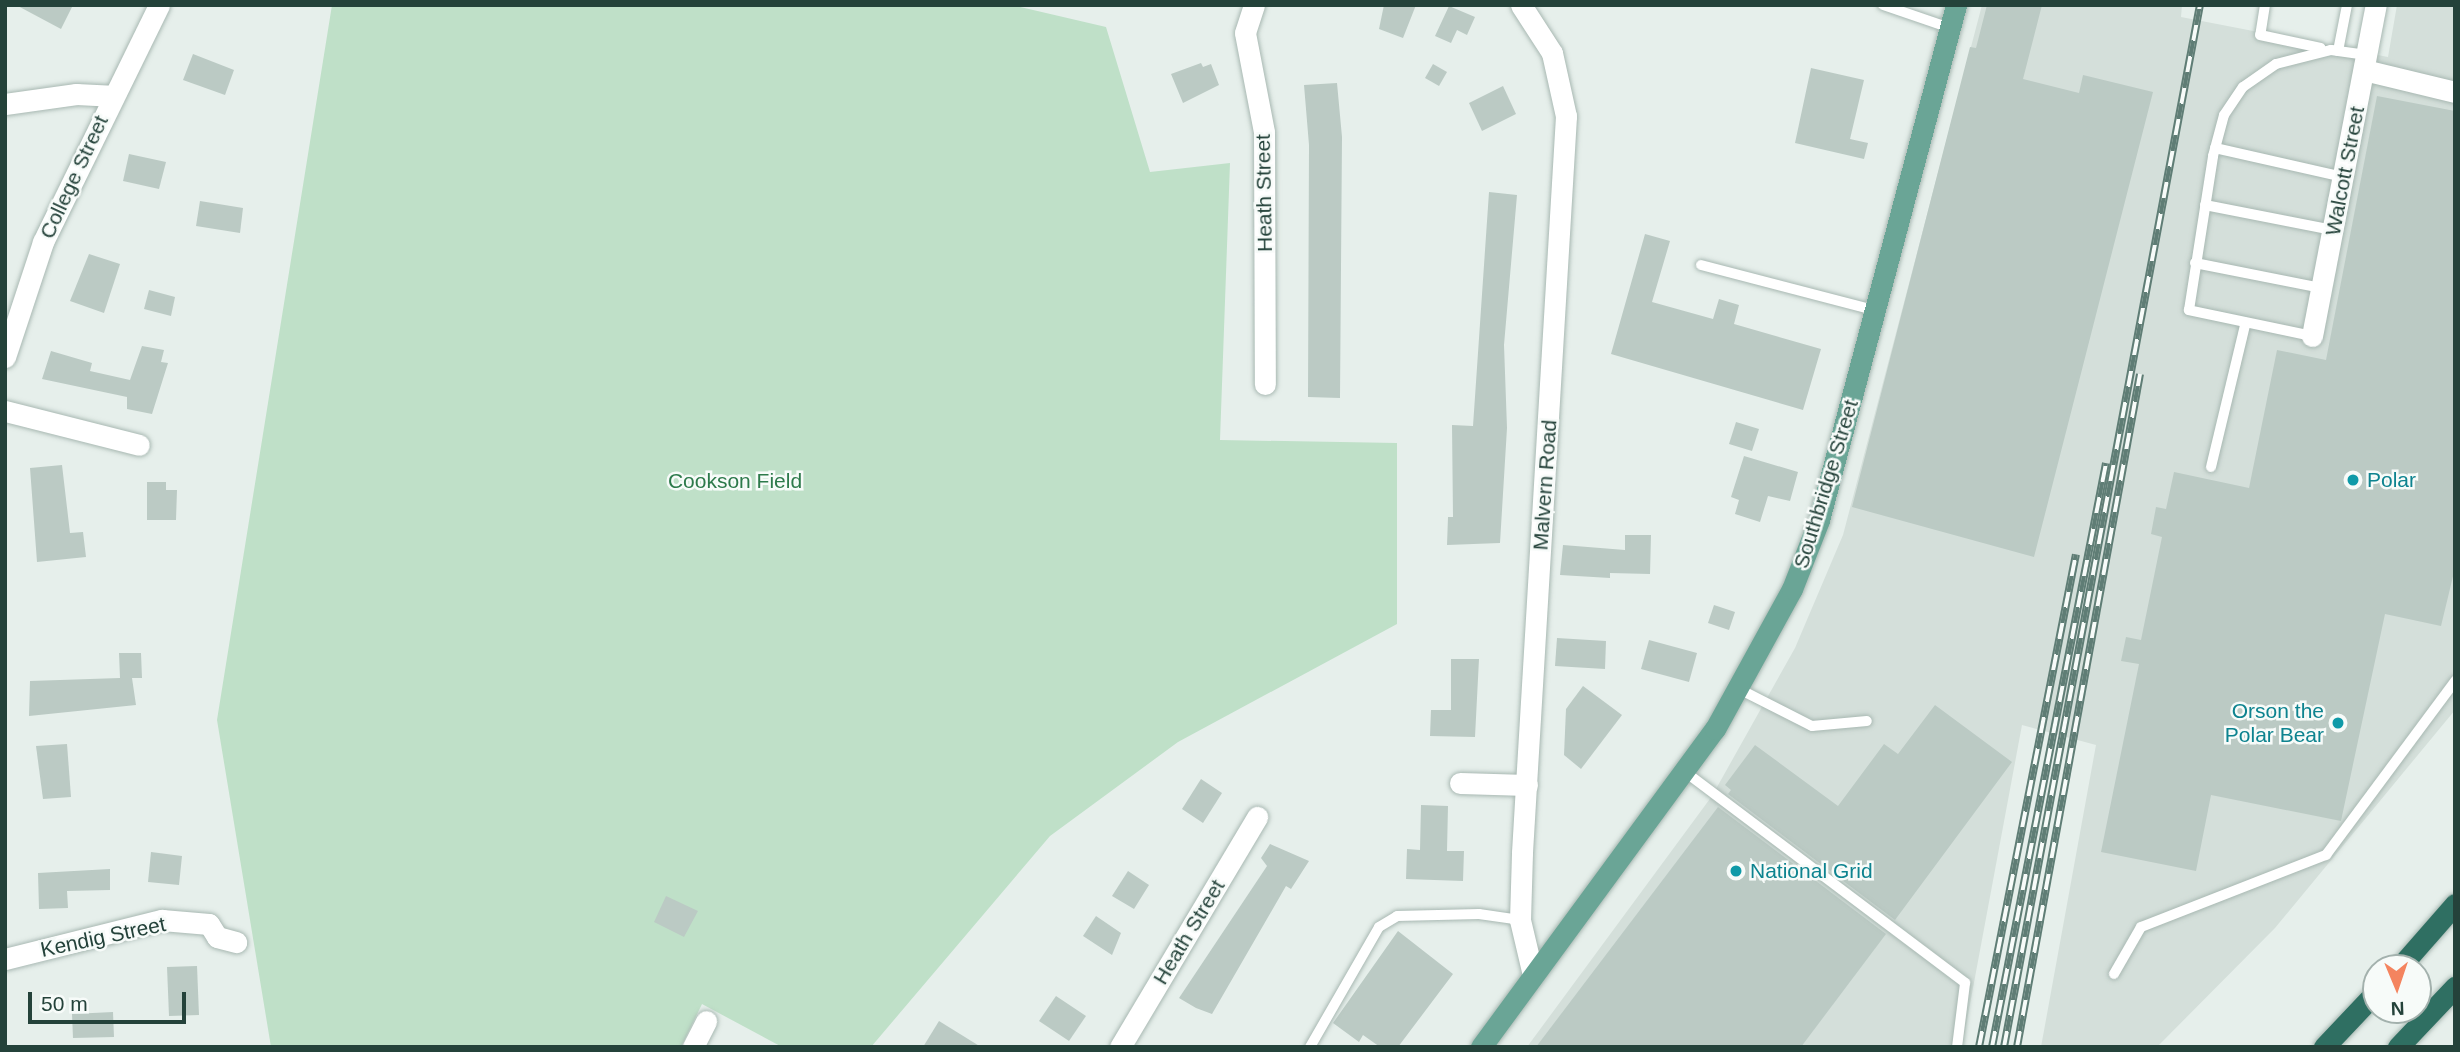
<!DOCTYPE html>
<style>
body{margin:0}
#map{position:relative;width:2460px;height:1052px;overflow:hidden;background:#e6efeb;font-family:Arial,sans-serif}
div>[style]{position:absolute}
[style*='--x']{left:calc(var(--x)*1px);top:calc(var(--y)*1px);width:calc(var(--w)*1px);rotate:calc(var(--a)*1deg)}
.built>*{inset:0;background:#d4dfda}
.green>*{inset:0;background:#bfe0c8}
.building>*{inset:0;background:#bbcac4}
.roads{filter:drop-shadow(0 0 2px #a8b8b2) drop-shadow(0 0 2px #a8b8b2)}
.service>*{height:10px;margin:-5px;padding:0 5px;transform-origin:5px;border-radius:5px;background:#fff}
.minor>*{height:21px;margin:-10.5px;padding:0 10.5px;transform-origin:10.5px;border-radius:10.5px;background:#fff}
.tertiary>*{height:21px;margin:-10.5px;padding:0 10.5px;transform-origin:10.5px;border-radius:10.5px;background:#fff}
.primary>*{height:21px;margin:-10.5px;padding:0 10.5px;transform-origin:10.5px;border-radius:10.5px;background:#6aa596}
.motorway>*{height:21px;margin:-10.5px;padding:0 10.5px;transform-origin:10.5px;border-radius:10.5px;background:#2f6f62}
.rail>*{height:8px;margin-top:-4px;transform-origin:0;background:repeating-linear-gradient(90deg,#f7fbf9 0 16px,#5f7d75 0 32px);box-sizing:border-box;border-block:2px solid #5f7d75}
.dots>*{width:19px;height:19px;translate:-50% -50%;box-sizing:border-box;border:4px solid #f7fbf9;border-radius:50%}
span{translate:-50% -50%;white-space:nowrap;text-align:center;line-height:1.15;-webkit-text-stroke:5px #f7fbf9;paint-order:stroke}
.street-label{font-size:21px;color:#24423a}
.culture-label{font-size:21px;color:#0d838f}
.left{translate:0 -50%;text-align:left}
.right{translate:-100% -50%;text-align:right}
.park-label{font-size:21px;color:#2d7a4b}
.frame{position:absolute;inset:0;border:7px solid #24423a;pointer-events:none}
.north{position:absolute;left:2362px;top:954px;width:70px;height:70px;box-sizing:border-box;background:#f7fbf9;border:2px solid #a3b1ad;border-radius:50%;rotate:178deg;font-size:19px;font-weight:700;line-height:28px;text-align:center;color:#24423a}
.north::after{content:'';display:block;margin:auto;width:24px;height:32px;background:#f4845f;clip-path:polygon(50% 0,100% 100%,50% 72%,0 100%)}
.scale{position:absolute;left:28px;top:992px;width:158px;height:32px;box-sizing:border-box;border:4px solid #24423a;border-top:0;padding-left:9px;font-size:21px;line-height:24px;white-space:nowrap;color:#24423a;-webkit-text-stroke:5px #f7fbf9;paint-order:stroke}
</style>
<div id="map">
<div class="built">
<div style="clip-path:polygon(1982px 5px,2182px 5px,2181px 17px,2388px 57px,2397px 5px,2455px 5px,2455px 710px,2275px 928px,2157px 1047px,2041px 1047px,2096px 745px,2022px 725px,1962px 1047px,1527px 1047px,1712px 796px,1795px 648px,1843px 535px)"></div>
</div>
<div class="green">
<div style="clip-path:polygon(332px 5px,1012px 5px,1106px 27px,1150px 172px,1230px 163px,1220px 440px,1397px 443px,1397px 624px,1178px 742px,1050px 836px,871px 1047px,782px 1047px,702px 1004px,681px 1047px,271px 1047px,217px 720px)"></div>
</div>
<div class="building">
<div style="clip-path:polygon(16px 5px,73px 5px,61px 29px)"></div>
<div style="clip-path:polygon(1384px 5px,1416px 5px,1403px 38px,1379px 29px)"></div>
<div style="clip-path:polygon(1987px 5px,2042px 5px,2023px 79px,2079px 93px,2083px 75px,2153px 92px,2034px 557px,1852px 507px,1970px 47px,1976px 48px)"></div>
<div style="clip-path:polygon(1449px 6px,1475px 17px,1467px 35px,1457px 30px,1451px 43px,1435px 36px)"></div>
<div style="clip-path:polygon(193px 54px,234px 70px,225px 95px,183px 80px)"></div>
<div style="clip-path:polygon(1201px 63px,1203px 67px,1211px 64px,1219px 85px,1183px 103px,1171px 74px)"></div>
<div style="clip-path:polygon(1433px 64px,1447px 72px,1439px 86px,1425px 78px)"></div>
<div style="clip-path:polygon(1811px 68px,1864px 80px,1850px 139px,1868px 143px,1864px 159px,1795px 143px)"></div>
<div style="clip-path:polygon(1337px 83px,1342px 137px,1340px 398px,1308px 397px,1309px 145px,1304px 85px)"></div>
<div style="clip-path:polygon(1503px 86px,1516px 114px,1482px 131px,1469px 103px)"></div>
<div style="clip-path:polygon(2377px 96px,2455px 111px,2455px 568px,2441px 626px,2385px 614px,2341px 821px,2211px 795px,2196px 871px,2101px 852px,2139px 664px,2121px 661px,2126px 637px,2141px 640px,2162px 537px,2151px 534px,2156px 507px,2166px 509px,2174px 472px,2249px 488px,2277px 350px,2326px 360px)"></div>
<div style="clip-path:polygon(129px 154px,166px 162px,159px 189px,123px 181px)"></div>
<div style="clip-path:polygon(1489px 192px,1517px 195px,1504px 345px,1507px 428px,1500px 543px,1447px 545px,1448px 517px,1453px 517px,1452px 425px,1473px 426px)"></div>
<div style="clip-path:polygon(200px 201px,243px 208px,240px 233px,196px 226px)"></div>
<div style="clip-path:polygon(1645px 234px,1670px 241px,1652px 302px,1713px 319px,1719px 299px,1739px 305px,1734px 324px,1821px 349px,1803px 410px,1611px 354px)"></div>
<div style="clip-path:polygon(89px 254px,120px 264px,104px 313px,70px 301px)"></div>
<div style="clip-path:polygon(149px 290px,175px 297px,171px 316px,144px 309px)"></div>
<div style="clip-path:polygon(142px 346px,164px 350px,161px 362px,168px 363px,152px 414px,127px 409px,127px 397px,42px 379px,51px 351px,92px 363px,90px 371px,130px 380px)"></div>
<div style="clip-path:polygon(1736px 422px,1759px 429px,1752px 451px,1729px 444px)"></div>
<div style="clip-path:polygon(1744px 456px,1798px 472px,1790px 501px,1768px 496px,1760px 522px,1735px 514px,1739px 500px,1731px 497px)"></div>
<div style="clip-path:polygon(62px 465px,70px 533px,83px 532px,86px 557px,37px 562px,30px 468px)"></div>
<div style="clip-path:polygon(147px 482px,166px 482px,166px 490px,177px 490px,176px 520px,147px 520px)"></div>
<div style="clip-path:polygon(1625px 535px,1651px 535px,1650px 574px,1610px 573px,1610px 578px,1560px 575px,1563px 545px,1625px 550px)"></div>
<div style="clip-path:polygon(1714px 605px,1735px 612px,1729px 630px,1708px 623px)"></div>
<div style="clip-path:polygon(1557px 638px,1606px 641px,1605px 669px,1555px 666px)"></div>
<div style="clip-path:polygon(1649px 640px,1697px 653px,1689px 682px,1641px 669px)"></div>
<div style="clip-path:polygon(119px 653px,141px 653px,142px 678px,132px 678px,136px 705px,29px 716px,30px 681px,120px 678px)"></div>
<div style="clip-path:polygon(1451px 659px,1479px 659px,1475px 737px,1430px 736px,1431px 710px,1451px 710px)"></div>
<div style="clip-path:polygon(1583px 686px,1622px 715px,1581px 769px,1564px 755px,1566px 709px)"></div>
<div style="clip-path:polygon(1935px 705px,2012px 762px,1895px 920px,1728px 794px,1731px 790px,1725px 785px,1755px 745px,1838px 806px,1884px 744px,1898px 754px)"></div>
<div style="clip-path:polygon(67px 744px,71px 797px,43px 799px,36px 746px)"></div>
<div style="clip-path:polygon(1201px 779px,1222px 793px,1203px 823px,1182px 809px)"></div>
<div style="clip-path:polygon(1421px 805px,1448px 806px,1447px 851px,1464px 851px,1463px 881px,1406px 879px,1407px 849px,1420px 850px)"></div>
<div style="clip-path:polygon(1718px 807px,1886px 934px,1801px 1047px,1536px 1047px)"></div>
<div style="clip-path:polygon(1270px 844px,1309px 861px,1291px 889px,1286px 886px,1212px 1014px,1196px 1008px,1179px 998px,1267px 866px,1261px 858px)"></div>
<div style="clip-path:polygon(151px 852px,182px 856px,179px 885px,148px 882px)"></div>
<div style="clip-path:polygon(110px 869px,110px 890px,67px 891px,68px 908px,39px 909px,38px 873px)"></div>
<div style="clip-path:polygon(1128px 871px,1149px 885px,1134px 909px,1112px 896px)"></div>
<div style="clip-path:polygon(666px 896px,698px 911px,684px 937px,654px 922px)"></div>
<div style="clip-path:polygon(1096px 916px,1121px 933px,1112px 955px,1083px 936px)"></div>
<div style="clip-path:polygon(1398px 931px,1453px 974px,1398px 1047px,1380px 1047px,1363px 1035px,1359px 1042px,1333px 1023px)"></div>
<div style="clip-path:polygon(197px 966px,199px 1015px,169px 1016px,167px 967px)"></div>
<div style="clip-path:polygon(1056px 996px,1086px 1016px,1069px 1041px,1039px 1021px)"></div>
<div style="clip-path:polygon(113px 1012px,114px 1037px,73px 1038px,72px 1014px)"></div>
<div style="clip-path:polygon(939px 1021px,981px 1047px,923px 1047px)"></div>
</div>
<div class="roads">
<div class="service">
<div style="--x:1883;--y:5;--w:71;--a:18.9"></div>
<div style="--x:2265;--y:5;--w:30;--a:99"></div>
<div style="--x:2260;--y:35;--w:62;--a:12"></div>
<div style="--x:2338;--y:51;--w:47;--a:-78.9"></div>
<div style="--x:2215;--y:148;--w:132;--a:12.7"></div>
<div style="--x:2205;--y:205;--w:130;--a:11.1"></div>
<div style="--x:2195;--y:263;--w:128;--a:11.2"></div>
<div style="--x:1701;--y:265;--w:182;--a:14.6"></div>
<div style="--x:2312;--y:336;--w:126;--a:-168.1"></div>
<div style="--x:2189;--y:310;--w:156;--a:-81.1"></div>
<div style="--x:2213;--y:156;--w:42;--a:-75"></div>
<div style="--x:2224;--y:115;--w:34;--a:-56"></div>
<div style="--x:2243;--y:87;--w:40;--a:-34.9"></div>
<div style="--x:2276;--y:64;--w:57;--a:-14.3"></div>
<div style="--x:2331;--y:50;--w:36;--a:8"></div>
<div style="--x:2211;--y:467;--w:146;--a:-76.5"></div>
<div style="--x:1739;--y:689;--w:82;--a:26.9"></div>
<div style="--x:1812;--y:726;--w:55;--a:-5.2"></div>
<div style="--x:1684;--y:771;--w:352;--a:37"></div>
<div style="--x:1965;--y:983;--w:64;--a:97.1"></div>
<div style="--x:2114;--y:974;--w:54;--a:-60.1"></div>
<div style="--x:2141;--y:927;--w:199;--a:-21.3"></div>
<div style="--x:2326;--y:855;--w:217;--a:-53.4"></div>
<div style="--x:1310;--y:1047;--w:138;--a:-60.1"></div>
<div style="--x:1379;--y:927;--w:21;--a:-31"></div>
<div style="--x:1397;--y:916;--w:82;--a:-1.4"></div>
<div style="--x:1479;--y:914;--w:41;--a:8.3"></div>
</div>
<div class="minor">
<div style="--x:1254;--y:5;--w:29;--a:108"></div>
<div style="--x:1245;--y:33;--w:101;--a:79.1"></div>
<div style="--x:1264;--y:132;--w:252;--a:89.8"></div>
<div style="--x:1521;--y:5;--w:57;--a:57.1"></div>
<div style="--x:1552;--y:53;--w:65;--a:77.5"></div>
<div style="--x:1566;--y:116;--w:738;--a:93.42"></div>
<div style="--x:1522;--y:853;--w:67;--a:91.7"></div>
<div style="--x:1520;--y:920;--w:57;--a:76.7"></div>
<div style="--x:2364;--y:70;--w:94;--a:13.6"></div>
<div style="--x:5;--y:104;--w:72;--a:-8"></div>
<div style="--x:76;--y:94;--w:35;--a:3"></div>
<div style="--x:2312;--y:336;--w:337;--a:-79.1"></div>
<div style="--x:5;--y:411;--w:138;--a:14.2"></div>
<div style="--x:1460;--y:783;--w:67;--a:1.7"></div>
<div style="--x:5;--y:959;--w:162;--a:-14"></div>
<div style="--x:162;--y:920;--w:47;--a:4.9"></div>
<div style="--x:209;--y:924;--w:15;--a:58"></div>
<div style="--x:217;--y:937;--w:20;--a:15"></div>
<div style="--x:693;--y:1047;--w:29;--a:-63"></div>
<div style="--x:1120;--y:1047;--w:268;--a:-59.2"></div>
</div>
<div class="tertiary">
<div style="--x:5;--y:357;--w:121;--a:-71.7"></div>
<div style="--x:43;--y:242;--w:264;--a:-63.9"></div>
</div>
<div class="primary">
<div style="--x:1481;--y:1047;--w:395;--a:-53.7"></div>
<div style="--x:1715;--y:729;--w:160;--a:-61.2"></div>
<div style="--x:1792;--y:589;--w:74;--a:-68.6"></div>
<div style="--x:1819;--y:520;--w:533;--a:-75.1"></div>
</div>
<div class="motorway">
<div style="--x:2399;--y:968;--w:85;--a:-48.8"></div>
<div style="--x:2324;--y:1047;--w:76;--a:-46.6"></div>
<div style="--x:2398;--y:1047;--w:83;--a:-46.5"></div>
</div>
</div>
<div class="rail">
<div style="--x:1979;--y:1047;--w:502;--a:-78.87"></div>
<div style="--x:1992;--y:1047;--w:595;--a:-78.95"></div>
<div style="--x:2004;--y:1047;--w:1060;--a:-79.35"></div>
<div style="--x:2017;--y:1047;--w:684;--a:-79.64"></div>
</div>
<div class="dots">
<div style="left:2353px;top:480px;background:#0f9aa8"></div>
<div style="left:2338px;top:723px;background:#0f9aa8"></div>
<div style="left:1736px;top:871px;background:#0f9aa8"></div>
</div>
<div class="street-label">
<span style="left:2345px;top:171px;rotate:-79deg">Walcott Street</span>
<span style="left:74px;top:177px;rotate:-65deg">College Street</span>
<span style="left:1264px;top:193px;rotate:-91deg">Heath Street</span>
<span style="left:1826px;top:484px;rotate:-73deg">Southbridge Street</span>
<span style="left:1545px;top:485px;rotate:-86deg">Malvern Road</span>
<span style="left:1189px;top:932px;rotate:-59deg">Heath Street</span>
<span style="left:103px;top:937px;rotate:-12deg">Kendig Street</span>
</div>
<div class="culture-label">
<span class="left" style="left:2367px;top:480px">Polar</span>
<span class="right" style="left:2324px;top:723px">Orson the<br>Polar Bear</span>
<span class="left" style="left:1750px;top:871px">National Grid</span>
</div>
<div class="park-label">
<span style="left:735px;top:481px">Cookson Field</span>
</div>
<div class="frame"></div>
<div class="north">N</div>
<div class="scale">50 m</div>
</div>
